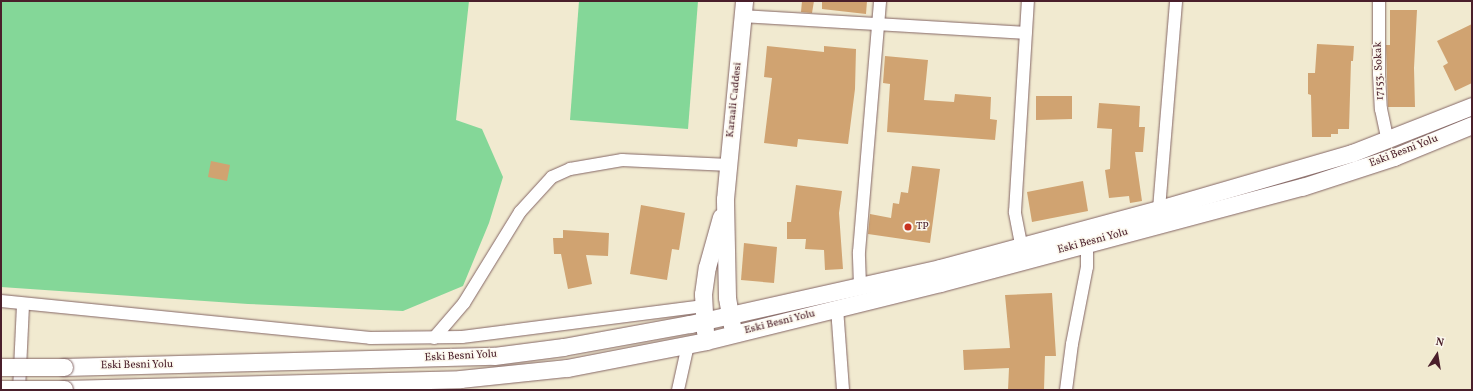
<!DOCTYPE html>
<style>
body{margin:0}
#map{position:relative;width:1473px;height:391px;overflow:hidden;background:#f1ead0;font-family:Vollkorn,serif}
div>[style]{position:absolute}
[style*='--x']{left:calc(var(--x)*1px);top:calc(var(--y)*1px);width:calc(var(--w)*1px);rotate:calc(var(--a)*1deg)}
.green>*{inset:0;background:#84d798}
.building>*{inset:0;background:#d0a371}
.roads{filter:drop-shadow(0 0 1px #846665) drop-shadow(0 0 1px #846665)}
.street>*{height:12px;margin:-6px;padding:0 6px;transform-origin:6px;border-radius:6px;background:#fff}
.secondary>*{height:17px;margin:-8.5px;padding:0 8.5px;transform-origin:8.5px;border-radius:8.5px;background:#fff}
.bridges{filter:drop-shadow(0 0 1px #846665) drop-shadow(0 0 1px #846665)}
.secondary-bridge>*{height:17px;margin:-8.5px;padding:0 8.5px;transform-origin:8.5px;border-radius:8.5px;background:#fff}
.dots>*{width:11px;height:11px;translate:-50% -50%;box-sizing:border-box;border:2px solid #fbf7ec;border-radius:50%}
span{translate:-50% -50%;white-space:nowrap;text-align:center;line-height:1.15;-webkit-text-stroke:3px #fbf7ec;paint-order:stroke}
.street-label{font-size:11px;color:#4a1f2b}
.poi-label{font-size:11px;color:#4a1f2b}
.left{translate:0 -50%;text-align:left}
.frame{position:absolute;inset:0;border:2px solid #4a1f2b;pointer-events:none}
.north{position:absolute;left:1417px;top:335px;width:40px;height:40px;-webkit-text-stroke:3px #fbf7ec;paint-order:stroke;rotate:12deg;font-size:11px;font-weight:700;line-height:16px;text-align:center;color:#4a1f2b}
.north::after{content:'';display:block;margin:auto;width:14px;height:18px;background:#4a1f2b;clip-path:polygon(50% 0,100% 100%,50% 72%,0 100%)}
</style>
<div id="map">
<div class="green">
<div style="clip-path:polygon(1px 1px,469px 1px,456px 120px,482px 129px,503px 177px,489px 223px,463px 286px,403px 311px,248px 304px,1px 287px)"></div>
<div style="clip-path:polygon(579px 1px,698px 1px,688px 129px,570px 120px)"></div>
</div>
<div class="building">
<div style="clip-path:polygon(802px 1px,814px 1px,812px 13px,801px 12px)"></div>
<div style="clip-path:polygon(822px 1px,867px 1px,866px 14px,822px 9px)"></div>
<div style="clip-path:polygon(1390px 10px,1417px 10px,1414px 68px,1415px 107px,1388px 107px,1386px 45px,1390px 45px)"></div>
<div style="clip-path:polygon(1472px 24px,1472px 83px,1455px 91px,1443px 66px,1448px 63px,1437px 41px)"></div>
<div style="clip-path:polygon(1317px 44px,1354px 46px,1353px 61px,1351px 61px,1349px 129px,1338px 129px,1338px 134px,1331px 134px,1331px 137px,1312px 137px,1311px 95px,1308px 94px,1308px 73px,1315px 73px)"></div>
<div style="clip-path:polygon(767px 46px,824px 52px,824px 46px,856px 49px,855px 89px,848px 144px,798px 139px,797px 147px,764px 143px,772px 78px,764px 77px)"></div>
<div style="clip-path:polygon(885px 56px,928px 60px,924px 100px,954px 102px,955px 94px,991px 97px,990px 119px,997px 120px,995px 140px,887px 132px,890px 84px,883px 83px)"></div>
<div style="clip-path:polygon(1036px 96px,1072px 96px,1072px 119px,1036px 120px)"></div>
<div style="clip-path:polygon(1099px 103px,1140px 106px,1139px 127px,1145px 127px,1143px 152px,1135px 152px,1142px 201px,1130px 203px,1129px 196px,1109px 198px,1105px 170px,1110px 169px,1112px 129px,1097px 128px)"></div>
<div style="clip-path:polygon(211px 161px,230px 165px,227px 181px,208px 177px)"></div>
<div style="clip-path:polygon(912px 166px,940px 169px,930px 243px,868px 234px,870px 214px,891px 218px,893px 203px,899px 204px,901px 192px,908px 193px)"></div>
<div style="clip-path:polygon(1083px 181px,1088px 211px,1032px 222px,1027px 192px)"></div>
<div style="clip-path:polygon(796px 185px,842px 191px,839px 213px,843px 269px,825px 270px,824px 250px,805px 249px,806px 239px,787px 239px,787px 222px,791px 222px)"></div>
<div style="clip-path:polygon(641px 205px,685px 213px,679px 250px,672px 249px,667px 280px,630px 274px)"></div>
<div style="clip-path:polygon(563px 230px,609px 233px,608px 256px,586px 255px,592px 284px,568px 289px,561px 254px,554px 254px,553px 238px,563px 238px)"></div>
<div style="clip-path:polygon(744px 243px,777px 247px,774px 283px,741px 280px)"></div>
<div style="clip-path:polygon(1052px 293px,1056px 356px,1045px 356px,1044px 390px,1008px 390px,1009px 368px,964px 370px,963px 350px,1010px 348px,1005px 295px)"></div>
</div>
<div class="roads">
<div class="street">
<div style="--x:1379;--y:1;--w:73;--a:90"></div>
<div style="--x:1379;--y:74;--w:35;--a:87"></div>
<div style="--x:1381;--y:109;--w:33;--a:78"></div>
<div style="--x:743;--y:16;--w:283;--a:3.4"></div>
<div style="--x:1159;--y:209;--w:209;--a:-85.3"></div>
<div style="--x:1021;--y:244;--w:33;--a:-101"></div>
<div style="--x:1015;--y:212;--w:211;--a:-86.5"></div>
<div style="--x:860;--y:286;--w:34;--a:-92"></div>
<div style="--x:859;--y:252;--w:252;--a:-85.2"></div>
<div style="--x:1;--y:301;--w:371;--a:5.7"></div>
<div style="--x:370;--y:338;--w:92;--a:-0.6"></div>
<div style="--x:462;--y:337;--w:244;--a:-7.3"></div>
<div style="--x:837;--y:308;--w:82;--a:85.8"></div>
<div style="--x:434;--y:338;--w:46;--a:-49.4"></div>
<div style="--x:464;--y:303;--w:107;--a:-58.4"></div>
<div style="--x:520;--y:212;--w:47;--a:-47.6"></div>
<div style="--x:552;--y:177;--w:20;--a:-24"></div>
<div style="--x:570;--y:169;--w:53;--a:-9.8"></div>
<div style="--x:622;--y:160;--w:107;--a:2.7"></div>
<div style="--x:19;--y:390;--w:86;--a:-87.3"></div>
<div style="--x:678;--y:390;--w:46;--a:-77.5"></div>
<div style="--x:1066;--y:390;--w:46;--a:-82.6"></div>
<div style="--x:1072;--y:344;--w:78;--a:-79"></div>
<div style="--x:1087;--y:267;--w:23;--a:-90"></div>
</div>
<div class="secondary">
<div style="--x:732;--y:326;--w:29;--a:-100"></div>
<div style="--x:727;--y:297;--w:98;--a:-91.2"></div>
<div style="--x:725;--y:199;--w:199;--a:-84.5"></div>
<div style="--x:705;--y:332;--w:38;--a:-93"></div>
<div style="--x:703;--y:294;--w:27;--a:-82"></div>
<div style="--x:707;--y:267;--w:52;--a:-74.4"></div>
<div style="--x:64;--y:367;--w:430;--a:-1.5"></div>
<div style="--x:494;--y:356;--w:70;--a:-7.4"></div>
<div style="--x:563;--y:347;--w:129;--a:-10.3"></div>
<div style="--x:690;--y:324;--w:256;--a:-12.6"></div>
<div style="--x:940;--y:268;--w:227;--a:-15.1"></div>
<div style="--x:1159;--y:209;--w:201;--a:-16.2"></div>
<div style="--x:1352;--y:153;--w:129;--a:-21.4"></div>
<div style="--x:64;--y:389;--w:396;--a:-1.4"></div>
<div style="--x:460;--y:379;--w:108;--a:-5.9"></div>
<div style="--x:567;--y:368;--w:142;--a:-11"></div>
<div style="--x:706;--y:341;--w:241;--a:-13.9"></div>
<div style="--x:940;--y:283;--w:375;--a:-14.9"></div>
<div style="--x:1302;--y:187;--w:97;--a:-18.1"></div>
<div style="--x:1394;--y:157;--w:84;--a:-22.3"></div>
</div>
</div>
<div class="bridges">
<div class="secondary-bridge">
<div style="--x:1;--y:367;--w:63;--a:0"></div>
<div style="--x:1;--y:389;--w:63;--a:0"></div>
</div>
</div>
<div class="dots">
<div style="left:908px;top:227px;background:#c8321e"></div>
</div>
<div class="street-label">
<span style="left:1380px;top:71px;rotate:-92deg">17153. Sokak</span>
<span style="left:735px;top:100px;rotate:-84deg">Karaali Caddesi</span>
<span style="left:1404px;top:152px;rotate:-21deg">Eski Besni Yolu</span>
<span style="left:1093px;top:242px;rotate:-15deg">Eski Besni Yolu</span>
<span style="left:780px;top:323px;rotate:-14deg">Eski Besni Yolu</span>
<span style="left:461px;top:357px;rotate:-3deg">Eski Besni Yolu</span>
<span style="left:137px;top:366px;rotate:-1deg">Eski Besni Yolu</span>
</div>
<div class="poi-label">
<span class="left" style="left:916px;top:227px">TP</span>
</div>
<div class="frame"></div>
<div class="north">N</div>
</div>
